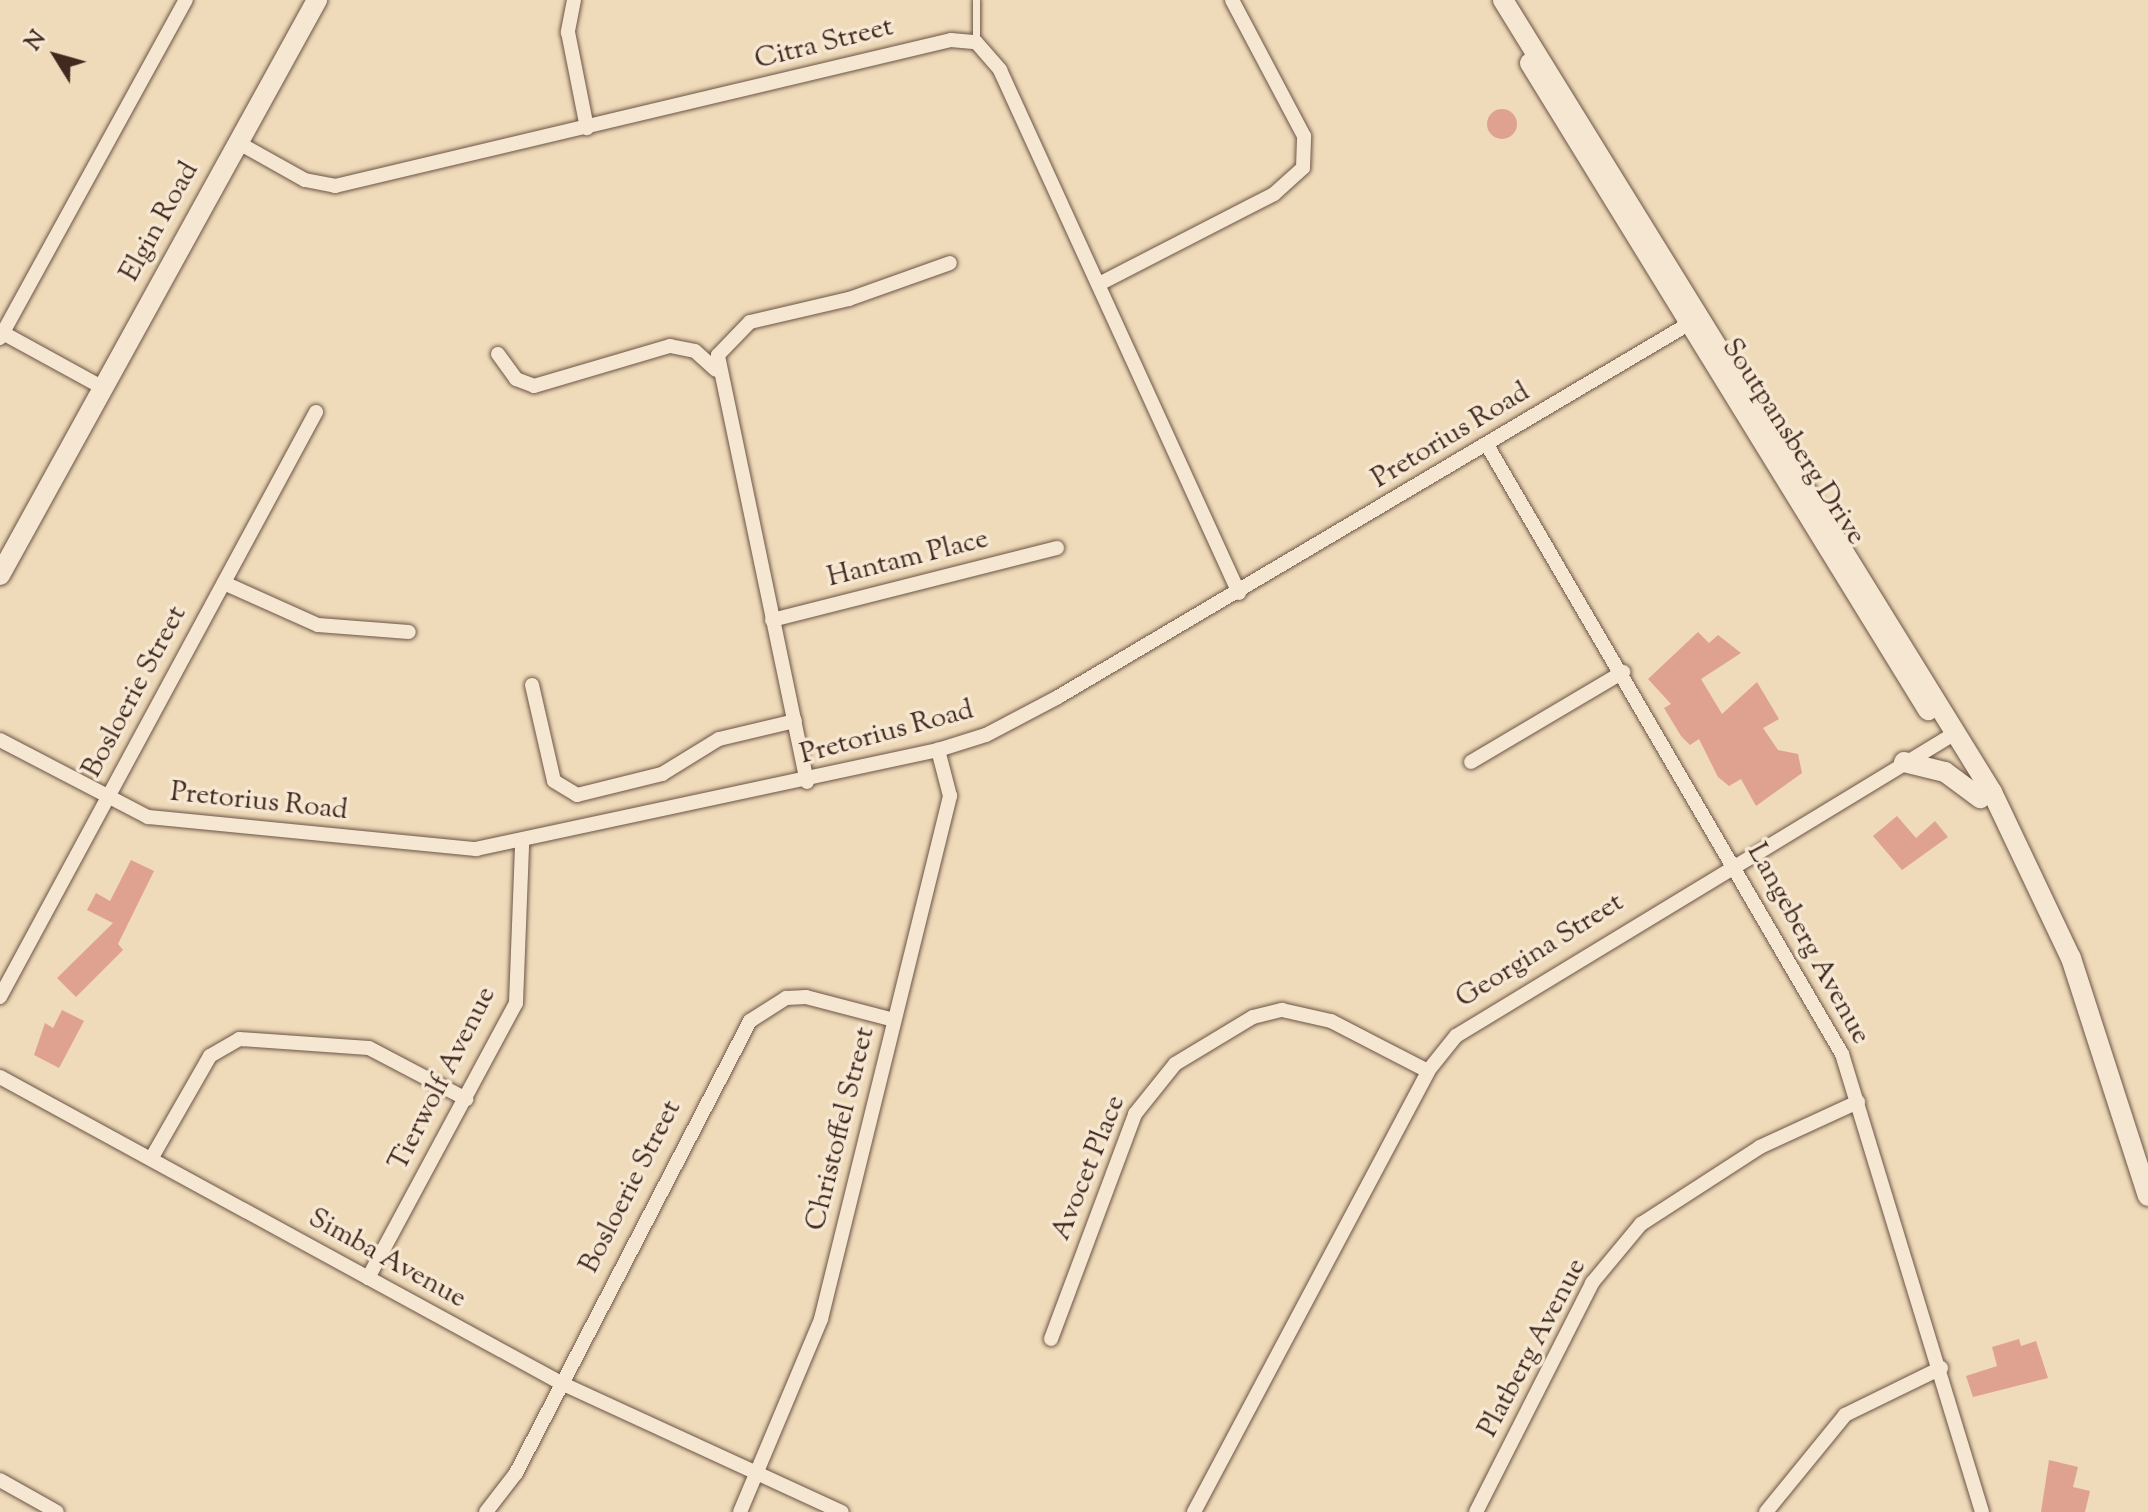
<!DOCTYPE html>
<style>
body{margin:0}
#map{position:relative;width:2148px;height:1512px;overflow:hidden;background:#efdab9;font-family:"Sorts Mill Goudy",serif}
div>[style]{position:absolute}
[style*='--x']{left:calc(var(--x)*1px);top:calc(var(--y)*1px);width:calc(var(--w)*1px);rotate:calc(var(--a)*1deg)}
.building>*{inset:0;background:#e0a290}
.round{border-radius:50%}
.roads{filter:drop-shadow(0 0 2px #6c5546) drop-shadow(0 0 2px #6c5546)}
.lane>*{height:7px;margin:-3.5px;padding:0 3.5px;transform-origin:3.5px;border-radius:3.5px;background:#f5e7d2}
.street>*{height:14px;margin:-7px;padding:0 7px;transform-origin:7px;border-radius:7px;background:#f5e7d2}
.secondary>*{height:20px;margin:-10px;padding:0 10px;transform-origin:10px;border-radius:10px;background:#f5e7d2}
span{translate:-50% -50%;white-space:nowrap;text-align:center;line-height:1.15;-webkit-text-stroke:7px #f5e7d2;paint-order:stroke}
.street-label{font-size:28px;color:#412920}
.north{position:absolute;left:16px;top:16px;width:80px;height:80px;-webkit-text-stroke:6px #f5e7d2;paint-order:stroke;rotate:307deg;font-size:22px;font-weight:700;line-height:32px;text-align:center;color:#412920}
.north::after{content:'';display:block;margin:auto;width:28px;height:36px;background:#412920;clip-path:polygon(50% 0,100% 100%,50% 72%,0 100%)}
</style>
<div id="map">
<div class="building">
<div class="round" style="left:1487px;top:109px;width:30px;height:30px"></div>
<div style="clip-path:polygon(1698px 632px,1709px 643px,1718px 635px,1741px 653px,1701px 679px,1722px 714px,1757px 682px,1779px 719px,1763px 728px,1778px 750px,1798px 754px,1802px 773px,1756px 806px,1741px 779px,1729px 786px,1718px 777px,1699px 739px,1690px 745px,1681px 736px,1664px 708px,1671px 704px,1648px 679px)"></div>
<div style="clip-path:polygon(1897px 816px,1916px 838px,1935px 821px,1948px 837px,1902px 870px,1873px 836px)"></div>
<div style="clip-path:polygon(131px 860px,154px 871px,118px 944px,123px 950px,76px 997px,57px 978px,113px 923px,87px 910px,96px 893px,110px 901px)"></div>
<div style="clip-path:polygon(62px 1010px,84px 1021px,59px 1068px,34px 1055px,45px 1023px,53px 1028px)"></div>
<div style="clip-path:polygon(2019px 1339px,2021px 1346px,2036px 1341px,2048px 1378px,1973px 1397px,1966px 1376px,1997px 1366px,1992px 1347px)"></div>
<div style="clip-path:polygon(2049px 1460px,2078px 1467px,2073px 1487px,2090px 1491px,2085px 1512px,2041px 1512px)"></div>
</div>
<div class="roads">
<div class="lane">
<div style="--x:976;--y:0;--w:42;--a:90"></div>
</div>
<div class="street">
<div style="--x:574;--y:0;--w:33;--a:101"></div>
<div style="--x:568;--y:32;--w:98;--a:78.8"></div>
<div style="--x:237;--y:142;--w:78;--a:29.2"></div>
<div style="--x:305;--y:180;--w:31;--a:11"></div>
<div style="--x:335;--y:186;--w:633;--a:-13.33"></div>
<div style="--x:951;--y:40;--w:25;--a:5"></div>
<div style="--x:976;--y:42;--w:37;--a:49"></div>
<div style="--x:1000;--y:70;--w:575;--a:65.44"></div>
<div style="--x:1099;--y:284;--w:197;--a:-27.2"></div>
<div style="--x:1274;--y:194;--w:39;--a:-42"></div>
<div style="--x:1303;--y:168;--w:32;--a:-88"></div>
<div style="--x:1304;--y:136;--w:154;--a:-117.9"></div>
<div style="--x:3;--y:333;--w:111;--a:28.7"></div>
<div style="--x:0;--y:338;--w:386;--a:-61.2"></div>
<div style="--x:498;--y:354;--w:31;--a:54"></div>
<div style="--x:516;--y:379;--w:19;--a:21"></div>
<div style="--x:534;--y:386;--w:142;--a:-16.4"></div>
<div style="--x:670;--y:346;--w:25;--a:11"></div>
<div style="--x:695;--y:351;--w:28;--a:42"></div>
<div style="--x:1487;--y:445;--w:705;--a:59.76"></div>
<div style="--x:1842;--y:1054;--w:479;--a:73"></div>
<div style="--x:224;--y:583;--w:103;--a:24.1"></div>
<div style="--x:318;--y:625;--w:91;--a:4.4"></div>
<div style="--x:772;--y:620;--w:294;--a:-14.2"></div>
<div style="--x:532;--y:685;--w:98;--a:77.1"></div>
<div style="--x:554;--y:781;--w:27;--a:31"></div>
<div style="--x:577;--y:795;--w:88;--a:-13.9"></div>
<div style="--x:662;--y:774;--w:67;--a:-31.6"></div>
<div style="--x:719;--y:739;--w:78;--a:-13.3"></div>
<div style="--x:0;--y:740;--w:167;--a:27.5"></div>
<div style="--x:148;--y:817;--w:330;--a:5.6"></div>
<div style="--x:476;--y:849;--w:472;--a:-12.1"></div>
<div style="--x:938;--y:750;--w:50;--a:-17.4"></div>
<div style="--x:986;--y:735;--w:81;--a:-27.8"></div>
<div style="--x:1058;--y:697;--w:742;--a:-30.61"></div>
<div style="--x:1471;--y:762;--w:177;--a:-30.6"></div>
<div style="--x:807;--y:782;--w:436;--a:-101.8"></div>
<div style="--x:718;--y:355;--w:46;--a:-45.9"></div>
<div style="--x:750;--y:322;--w:102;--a:-13.1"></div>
<div style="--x:849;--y:299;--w:107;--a:-19.6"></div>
<div style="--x:0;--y:997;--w:665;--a:-61.62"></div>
<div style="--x:0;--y:1077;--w:639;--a:28.61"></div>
<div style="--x:561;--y:1383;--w:309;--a:24.7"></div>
<div style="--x:151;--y:1159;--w:119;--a:-60.2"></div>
<div style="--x:210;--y:1056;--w:34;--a:-30"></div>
<div style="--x:239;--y:1039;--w:130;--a:4"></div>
<div style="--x:369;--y:1048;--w:110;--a:27.7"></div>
<div style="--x:368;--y:1278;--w:312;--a:-61.7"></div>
<div style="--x:516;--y:1003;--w:159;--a:-87.8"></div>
<div style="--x:1051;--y:1339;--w:240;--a:-69.5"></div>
<div style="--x:1135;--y:1114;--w:64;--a:-51.3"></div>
<div style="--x:1175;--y:1064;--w:91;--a:-31.1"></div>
<div style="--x:1253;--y:1017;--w:30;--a:-14"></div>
<div style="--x:1282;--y:1010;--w:50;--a:12.7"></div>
<div style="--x:1331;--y:1021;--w:109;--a:27.3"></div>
<div style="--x:0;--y:1480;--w:65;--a:29.3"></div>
<div style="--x:486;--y:1512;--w:49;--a:-52.4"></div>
<div style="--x:516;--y:1473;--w:509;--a:-62.63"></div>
<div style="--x:750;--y:1021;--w:43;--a:-32.6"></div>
<div style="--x:786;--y:998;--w:20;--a:-3"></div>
<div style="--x:806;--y:997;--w:91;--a:14.6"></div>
<div style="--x:740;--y:1512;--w:209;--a:-67.2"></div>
<div style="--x:821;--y:1319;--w:539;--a:-76.14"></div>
<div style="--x:950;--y:796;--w:48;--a:-104.6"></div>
<div style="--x:1194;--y:1512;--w:499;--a:-62"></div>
<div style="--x:1428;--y:1071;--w:45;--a:-51.3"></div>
<div style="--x:1456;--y:1036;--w:586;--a:-31.25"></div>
<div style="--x:1476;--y:1512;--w:257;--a:-63.1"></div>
<div style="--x:1592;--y:1283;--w:77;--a:-50.3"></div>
<div style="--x:1641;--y:1224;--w:142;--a:-32.9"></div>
<div style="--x:1760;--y:1147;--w:108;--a:-24.7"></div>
<div style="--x:1766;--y:1512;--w:125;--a:-50.8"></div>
<div style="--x:1845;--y:1415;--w:107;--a:-26.1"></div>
</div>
<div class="secondary">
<div style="--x:1503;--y:0;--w:931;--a:58.31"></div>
<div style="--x:1992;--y:792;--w:184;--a:64.6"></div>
<div style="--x:2071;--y:958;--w:250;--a:72.1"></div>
<div style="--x:1530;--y:63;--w:760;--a:58.4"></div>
<div style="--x:0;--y:575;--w:657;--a:-61.13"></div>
<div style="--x:1904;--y:762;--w:42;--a:13.7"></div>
<div style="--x:1945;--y:772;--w:44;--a:36.6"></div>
</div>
</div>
<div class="street-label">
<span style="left:824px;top:44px;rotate:-14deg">Citra Street</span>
<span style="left:160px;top:222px;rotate:-61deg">Elgin Road</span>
<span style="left:1451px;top:436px;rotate:-31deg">Pretorius Road</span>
<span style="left:1793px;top:442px;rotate:57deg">Soutpansberg Drive</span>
<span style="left:908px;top:559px;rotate:-14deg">Hantam Place</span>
<span style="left:135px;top:692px;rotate:-62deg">Bosloerie Street</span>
<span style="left:887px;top:733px;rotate:-15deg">Pretorius Road</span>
<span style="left:259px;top:802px;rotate:6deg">Pretorius Road</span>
<span style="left:1808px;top:944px;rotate:61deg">Langeberg Avenue</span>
<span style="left:1540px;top:951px;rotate:-32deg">Georgina Street</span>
<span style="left:443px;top:1079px;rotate:-63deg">Tierwolf Avenue</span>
<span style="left:841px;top:1129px;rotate:-76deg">Christoffel Street</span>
<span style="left:1089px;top:1168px;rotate:-68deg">Avocet Place</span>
<span style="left:631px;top:1187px;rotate:-63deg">Bosloerie Street</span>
<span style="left:387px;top:1259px;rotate:29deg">Simba Avenue</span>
<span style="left:1533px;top:1348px;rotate:-62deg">Platberg Avenue</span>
</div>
<div class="north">N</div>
</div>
